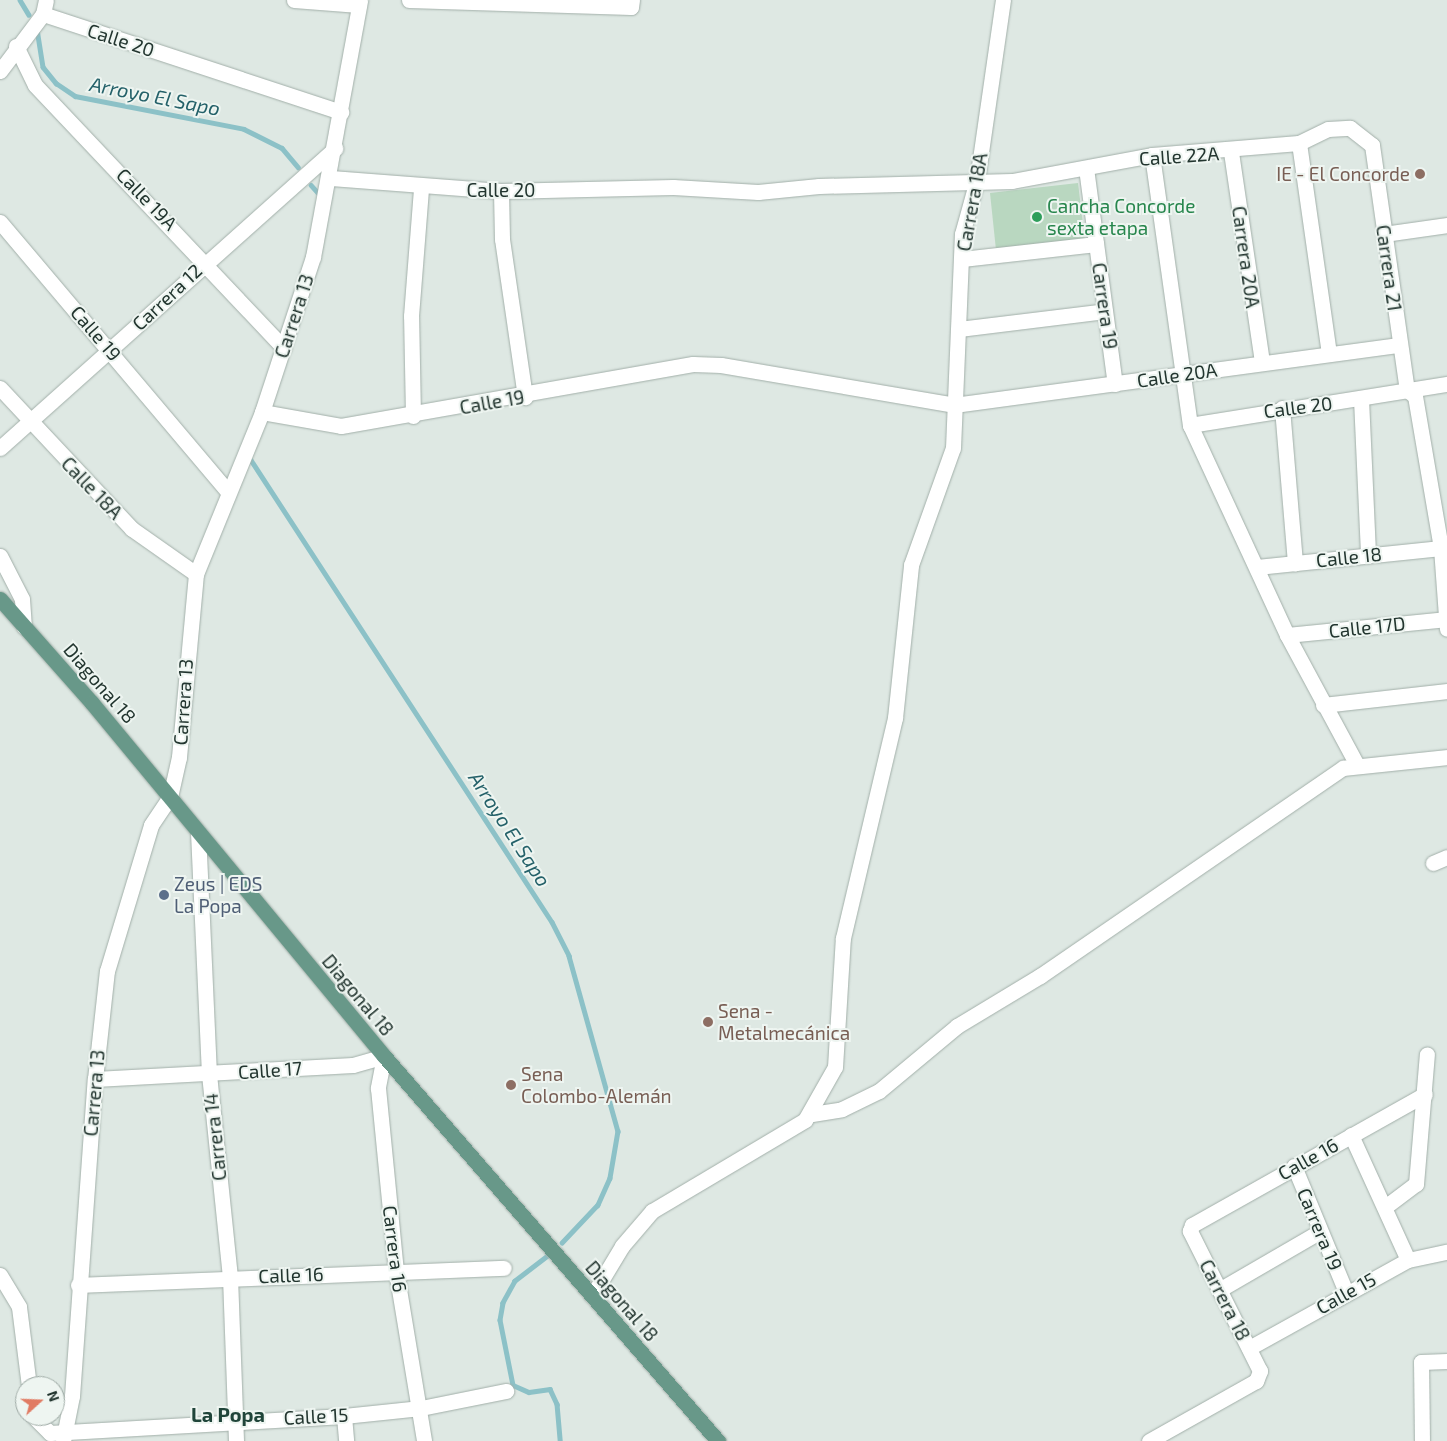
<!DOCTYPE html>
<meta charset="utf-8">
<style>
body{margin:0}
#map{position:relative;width:1447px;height:1441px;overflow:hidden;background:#dee8e3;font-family:"Exo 2",sans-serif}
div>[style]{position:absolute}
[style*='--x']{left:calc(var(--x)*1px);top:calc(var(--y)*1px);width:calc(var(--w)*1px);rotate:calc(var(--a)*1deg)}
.green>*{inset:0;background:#b9d7c0}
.stream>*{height:4.5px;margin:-2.25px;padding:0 2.25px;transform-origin:2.25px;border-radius:2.25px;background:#8cc1c7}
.roads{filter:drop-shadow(0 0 1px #a2afa9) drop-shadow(0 0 1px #a2afa9)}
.minor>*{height:15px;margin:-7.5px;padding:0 7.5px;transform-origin:7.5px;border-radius:7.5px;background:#fff}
.major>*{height:15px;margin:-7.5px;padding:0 7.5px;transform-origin:7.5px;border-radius:7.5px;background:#689889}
.dots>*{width:14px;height:14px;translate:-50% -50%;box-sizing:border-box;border:2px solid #eef5f1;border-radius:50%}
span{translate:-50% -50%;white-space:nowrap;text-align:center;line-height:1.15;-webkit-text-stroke:4px #eef5f1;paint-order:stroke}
.street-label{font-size:19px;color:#22352f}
.education-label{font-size:19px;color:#785e54}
.right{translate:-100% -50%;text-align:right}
.left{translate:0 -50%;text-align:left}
.leisure-label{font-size:19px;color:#27864d}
.service-label{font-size:19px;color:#4e5e75}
.water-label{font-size:20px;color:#246169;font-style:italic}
.neighbourhood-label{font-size:20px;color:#20453a;font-weight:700}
.north{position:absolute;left:15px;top:1376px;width:50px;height:50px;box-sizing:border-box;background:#eef5f1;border:1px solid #9ca8a3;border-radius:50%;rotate:70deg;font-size:14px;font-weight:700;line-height:20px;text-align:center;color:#22352f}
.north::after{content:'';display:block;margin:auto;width:18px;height:22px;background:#e17b63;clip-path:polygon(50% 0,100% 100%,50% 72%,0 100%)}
</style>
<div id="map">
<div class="green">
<div style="clip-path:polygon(1078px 183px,1085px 241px,996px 250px,990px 193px)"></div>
</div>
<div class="stream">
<div style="--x:20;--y:0;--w:17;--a:59"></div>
<div style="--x:37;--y:29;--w:38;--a:81"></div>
<div style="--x:43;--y:67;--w:21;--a:51"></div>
<div style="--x:56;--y:83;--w:23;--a:34"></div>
<div style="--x:75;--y:96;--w:172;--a:11"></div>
<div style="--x:244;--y:129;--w:42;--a:26.6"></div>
<div style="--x:282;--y:148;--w:25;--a:50"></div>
<div style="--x:311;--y:185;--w:13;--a:48"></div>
<div style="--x:251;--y:460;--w:551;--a:56.92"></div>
<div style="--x:552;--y:922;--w:38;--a:63"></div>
<div style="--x:569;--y:956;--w:182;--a:74.4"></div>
<div style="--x:618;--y:1131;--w:48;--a:99.7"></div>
<div style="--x:610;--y:1178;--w:30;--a:114"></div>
<div style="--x:598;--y:1205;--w:52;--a:133.5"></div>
<div style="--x:549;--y:1255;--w:43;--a:142.6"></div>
<div style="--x:515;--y:1281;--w:25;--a:119"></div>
<div style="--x:503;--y:1303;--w:17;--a:100"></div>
<div style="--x:500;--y:1320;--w:66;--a:78.7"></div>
<div style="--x:513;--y:1385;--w:17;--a:24"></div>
<div style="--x:529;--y:1392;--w:21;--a:-8"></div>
<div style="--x:550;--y:1389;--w:17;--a:65"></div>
<div style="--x:557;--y:1404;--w:37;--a:85"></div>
</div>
<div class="roads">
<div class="minor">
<div style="--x:294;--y:0;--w:65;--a:4.4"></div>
<div style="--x:409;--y:0;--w:222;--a:1.8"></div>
<div style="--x:631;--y:7;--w:7;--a:-82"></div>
<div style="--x:43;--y:14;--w:314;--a:18.2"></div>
<div style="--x:16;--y:46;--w:43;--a:64"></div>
<div style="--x:35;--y:85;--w:362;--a:46.6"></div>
<div style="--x:0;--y:71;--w:71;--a:-53"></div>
<div style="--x:43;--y:14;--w:14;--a:-78"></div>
<div style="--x:1299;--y:143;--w:212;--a:81.9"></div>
<div style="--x:1231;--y:152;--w:212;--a:81.6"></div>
<div style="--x:1152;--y:155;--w:273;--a:82"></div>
<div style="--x:1190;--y:425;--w:231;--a:65.2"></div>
<div style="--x:1287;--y:635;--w:148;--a:61.7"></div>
<div style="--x:1086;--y:168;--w:218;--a:82.4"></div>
<div style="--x:331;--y:178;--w:170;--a:4.4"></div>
<div style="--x:501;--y:191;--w:172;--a:-1.3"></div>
<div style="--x:673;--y:187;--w:85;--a:3.4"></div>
<div style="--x:758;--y:192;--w:61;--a:-5.6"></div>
<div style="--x:819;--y:186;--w:193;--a:-1.5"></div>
<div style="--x:1012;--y:181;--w:142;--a:-10.5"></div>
<div style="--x:1152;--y:155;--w:147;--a:-4.7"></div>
<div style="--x:1299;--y:143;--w:32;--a:-26"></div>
<div style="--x:1328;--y:129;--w:22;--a:-3"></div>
<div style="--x:1350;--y:128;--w:28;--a:38"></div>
<div style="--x:1372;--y:145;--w:247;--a:81.9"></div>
<div style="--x:501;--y:191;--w:48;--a:88.8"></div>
<div style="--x:502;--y:239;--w:160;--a:81.7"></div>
<div style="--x:0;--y:222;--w:353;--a:49.8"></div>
<div style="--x:1384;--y:234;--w:64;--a:-8.1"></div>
<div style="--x:962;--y:259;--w:135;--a:-6.4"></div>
<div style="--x:959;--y:329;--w:147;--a:-7"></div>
<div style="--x:0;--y:388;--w:193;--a:46.9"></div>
<div style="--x:132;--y:529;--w:78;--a:35.1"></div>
<div style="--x:1407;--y:390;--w:10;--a:37"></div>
<div style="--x:1415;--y:396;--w:154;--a:80.3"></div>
<div style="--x:1441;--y:548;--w:81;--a:85.8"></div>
<div style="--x:1361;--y:399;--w:156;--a:87.4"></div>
<div style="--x:1282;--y:408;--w:156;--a:85.2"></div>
<div style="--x:262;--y:412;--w:80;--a:10"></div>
<div style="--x:341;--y:426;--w:357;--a:-10"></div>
<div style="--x:693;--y:364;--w:28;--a:2"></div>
<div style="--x:721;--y:365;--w:236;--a:9.7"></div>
<div style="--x:954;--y:405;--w:449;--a:-7.7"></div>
<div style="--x:413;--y:416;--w:100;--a:-91.1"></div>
<div style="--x:411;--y:316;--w:128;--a:-85.5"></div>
<div style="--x:1190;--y:425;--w:260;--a:-9.1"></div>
<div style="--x:0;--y:448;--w:450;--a:-41.8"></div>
<div style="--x:0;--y:556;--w:48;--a:62.9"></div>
<div style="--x:22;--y:599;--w:28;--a:86"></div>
<div style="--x:1257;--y:567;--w:185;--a:-5.9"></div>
<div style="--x:1287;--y:635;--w:161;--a:-5.7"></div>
<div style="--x:1323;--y:705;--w:125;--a:-6.4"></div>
<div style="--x:198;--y:832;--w:242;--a:87.4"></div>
<div style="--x:209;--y:1074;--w:204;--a:84.1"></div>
<div style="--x:230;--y:1277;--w:164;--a:87.9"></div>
<div style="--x:1433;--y:863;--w:15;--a:-23"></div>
<div style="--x:95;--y:1079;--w:258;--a:-3.1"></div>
<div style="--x:353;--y:1065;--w:32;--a:-16"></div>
<div style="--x:384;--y:1056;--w:33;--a:101"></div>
<div style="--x:378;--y:1088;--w:184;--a:84.4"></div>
<div style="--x:396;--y:1271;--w:172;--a:80.6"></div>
<div style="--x:812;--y:1114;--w:30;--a:-9"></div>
<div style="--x:842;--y:1109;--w:41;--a:-25.9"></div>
<div style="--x:879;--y:1091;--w:102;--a:-39.8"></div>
<div style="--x:957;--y:1026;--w:97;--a:-31.1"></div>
<div style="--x:1040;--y:976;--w:368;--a:-34.5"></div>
<div style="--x:1343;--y:768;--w:105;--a:-6"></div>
<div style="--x:1351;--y:1135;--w:137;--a:65.5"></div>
<div style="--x:1294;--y:1166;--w:136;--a:67.6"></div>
<div style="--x:1385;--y:1207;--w:39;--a:-37"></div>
<div style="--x:1416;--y:1184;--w:130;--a:-85.2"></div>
<div style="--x:0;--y:1275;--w:37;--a:59"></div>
<div style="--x:19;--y:1307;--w:80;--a:82.8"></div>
<div style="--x:78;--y:1285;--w:426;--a:-2.3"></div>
<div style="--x:1219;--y:1290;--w:116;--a:-30.1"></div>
<div style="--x:592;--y:1296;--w:58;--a:-59"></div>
<div style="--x:622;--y:1246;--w:46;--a:-49.4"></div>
<div style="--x:652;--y:1211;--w:178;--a:-30.7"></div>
<div style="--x:805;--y:1120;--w:61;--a:-60.5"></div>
<div style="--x:835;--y:1067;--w:129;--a:-86.5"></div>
<div style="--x:843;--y:938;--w:226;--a:-76.7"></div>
<div style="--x:895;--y:718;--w:154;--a:-84"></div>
<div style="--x:911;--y:565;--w:124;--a:-70.3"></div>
<div style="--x:953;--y:448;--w:214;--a:-87.6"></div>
<div style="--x:962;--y:234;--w:56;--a:-74.5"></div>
<div style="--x:977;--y:180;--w:182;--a:-81.8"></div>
<div style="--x:1249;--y:1348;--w:182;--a:-29"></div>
<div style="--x:1408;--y:1260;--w:40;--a:-12"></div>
<div style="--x:33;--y:1416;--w:24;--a:45"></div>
<div style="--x:50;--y:1433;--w:294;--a:-3.3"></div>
<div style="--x:344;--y:1416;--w:77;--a:-5.9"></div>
<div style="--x:421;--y:1408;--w:87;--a:-11.3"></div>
<div style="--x:344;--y:1416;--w:25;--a:85"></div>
<div style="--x:63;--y:1441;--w:46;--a:-78.7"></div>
<div style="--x:72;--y:1396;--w:318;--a:-85.9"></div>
<div style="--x:95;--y:1079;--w:109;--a:-83.7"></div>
<div style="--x:107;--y:971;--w:152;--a:-73.2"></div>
<div style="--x:151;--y:825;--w:34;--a:-56"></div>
<div style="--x:170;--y:797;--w:41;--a:-77.3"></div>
<div style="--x:179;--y:757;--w:184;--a:-84.7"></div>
<div style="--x:196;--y:574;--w:175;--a:-67.8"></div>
<div style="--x:262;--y:412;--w:163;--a:-71.8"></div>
<div style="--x:313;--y:257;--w:261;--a:-79.6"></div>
<div style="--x:1149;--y:1441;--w:123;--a:-29.3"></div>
<div style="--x:1256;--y:1381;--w:11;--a:-68"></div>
<div style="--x:1260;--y:1371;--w:157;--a:-116.6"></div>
<div style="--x:1190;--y:1231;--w:6;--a:-72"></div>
<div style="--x:1192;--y:1225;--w:267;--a:-29.3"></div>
<div style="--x:1422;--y:1441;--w:79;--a:-90.7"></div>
<div style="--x:1421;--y:1362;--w:26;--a:-2"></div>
</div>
<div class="major">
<div style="--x:0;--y:599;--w:139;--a:48.5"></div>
<div style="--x:92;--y:703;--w:458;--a:50.4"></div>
<div style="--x:384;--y:1056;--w:510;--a:49.06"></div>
</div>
</div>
<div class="dots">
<div style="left:1420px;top:174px;background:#8d6e63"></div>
<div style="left:1037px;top:217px;background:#2e9e5b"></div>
<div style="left:164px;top:895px;background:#5c6f8a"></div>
<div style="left:708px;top:1022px;background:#8d6e63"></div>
<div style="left:511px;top:1085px;background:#8d6e63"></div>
</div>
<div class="street-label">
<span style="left:121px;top:40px;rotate:18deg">Calle 20</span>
<span style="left:1179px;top:156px;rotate:-4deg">Calle 22A</span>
<span style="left:501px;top:190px">Calle 20</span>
<span style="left:147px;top:199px;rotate:46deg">Calle 19A</span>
<span style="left:972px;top:202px;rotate:-80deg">Carrera 18A</span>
<span style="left:1246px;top:257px;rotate:82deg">Carrera 20A</span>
<span style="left:1389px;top:268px;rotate:82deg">Carrera 21</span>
<span style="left:167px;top:297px;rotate:-43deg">Carrera 12</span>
<span style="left:1105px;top:306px;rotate:82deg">Carrera 19</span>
<span style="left:294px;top:316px;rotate:-72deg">Carrera 13</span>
<span style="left:96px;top:333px;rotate:49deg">Calle 19</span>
<span style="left:1177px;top:375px;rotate:-8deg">Calle 20A</span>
<span style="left:492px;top:402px;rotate:-10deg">Calle 19</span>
<span style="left:1298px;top:407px;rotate:-7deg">Calle 20</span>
<span style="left:92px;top:488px;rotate:46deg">Calle 18A</span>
<span style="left:1349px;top:557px;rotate:-6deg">Calle 18</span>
<span style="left:1367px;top:627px;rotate:-6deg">Calle 17D</span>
<span style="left:100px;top:683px;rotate:49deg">Diagonal 18</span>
<span style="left:183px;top:702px;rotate:-86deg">Carrera 13</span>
<span style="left:358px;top:995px;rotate:50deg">Diagonal 18</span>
<span style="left:270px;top:1070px;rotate:-4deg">Calle 17</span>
<span style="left:94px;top:1093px;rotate:-85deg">Carrera 13</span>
<span style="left:215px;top:1137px;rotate:-96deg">Carrera 14</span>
<span style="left:1308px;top:1159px;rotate:-29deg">Calle 16</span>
<span style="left:1320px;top:1229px;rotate:67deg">Carrera 19</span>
<span style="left:395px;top:1249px;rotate:83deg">Carrera 16</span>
<span style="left:291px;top:1275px;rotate:-2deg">Calle 16</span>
<span style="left:1346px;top:1293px;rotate:-29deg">Calle 15</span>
<span style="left:1225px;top:1300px;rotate:63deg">Carrera 18</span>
<span style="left:622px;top:1301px;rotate:49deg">Diagonal 18</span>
<span style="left:316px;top:1416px;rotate:-3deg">Calle 15</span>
</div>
<div class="education-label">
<span class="right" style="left:1410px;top:174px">IE - El Concorde</span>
<span class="left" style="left:718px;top:1022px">Sena -<br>Metalmecánica</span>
<span class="left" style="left:521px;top:1085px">Sena<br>Colombo-Alemán</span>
</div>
<div class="leisure-label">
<span class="left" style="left:1047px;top:217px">Cancha Concorde<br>sexta etapa</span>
</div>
<div class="service-label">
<span class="left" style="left:174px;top:895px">Zeus | EDS<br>La Popa</span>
</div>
<div class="water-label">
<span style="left:155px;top:96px;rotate:11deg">Arroyo El Sapo</span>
<span style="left:510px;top:829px;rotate:57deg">Arroyo El Sapo</span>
</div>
<div class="neighbourhood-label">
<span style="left:228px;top:1414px">La Popa</span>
</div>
<div class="north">N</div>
</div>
